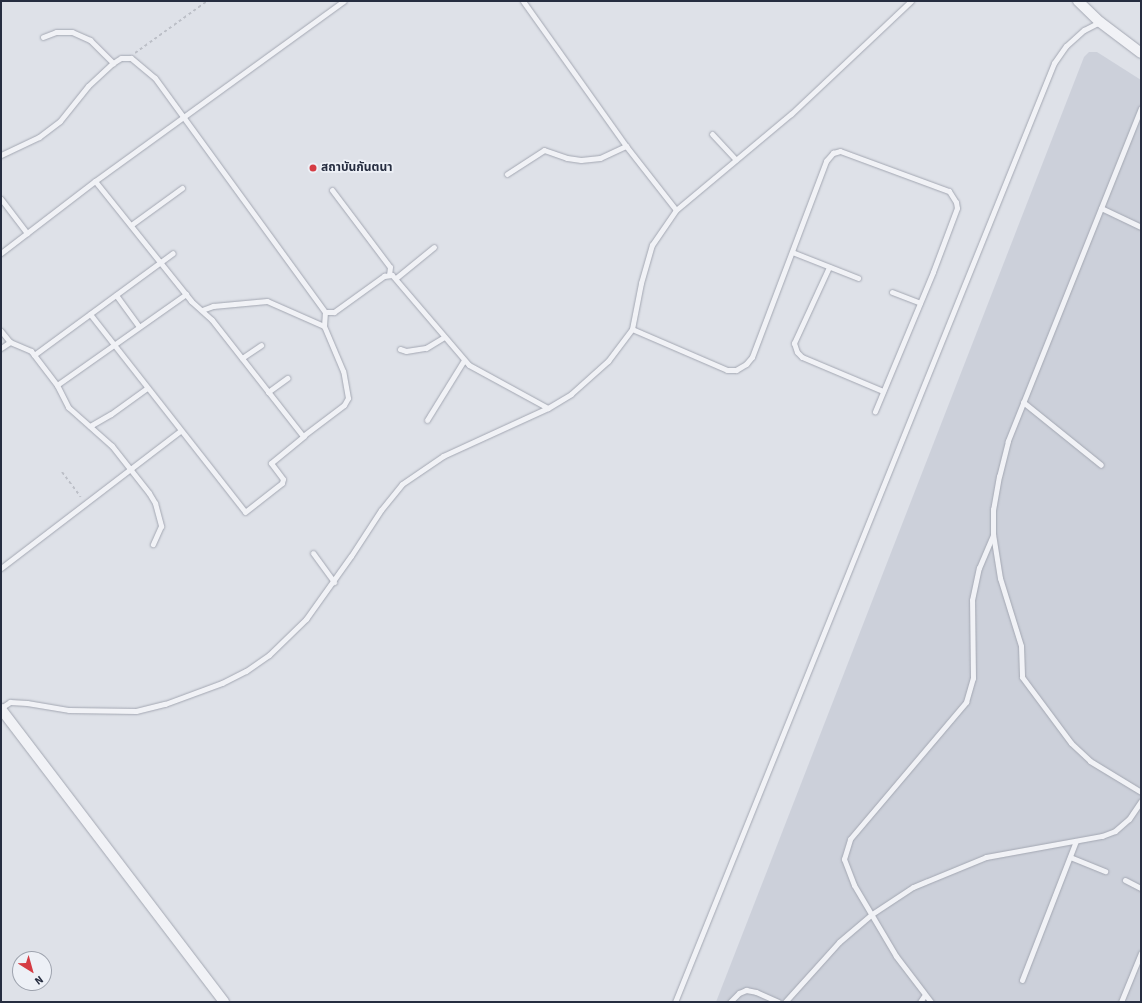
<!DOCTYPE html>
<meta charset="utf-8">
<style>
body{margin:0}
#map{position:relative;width:1142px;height:1003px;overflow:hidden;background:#dee1e8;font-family:"Source Sans 3","Noto Sans Thai",sans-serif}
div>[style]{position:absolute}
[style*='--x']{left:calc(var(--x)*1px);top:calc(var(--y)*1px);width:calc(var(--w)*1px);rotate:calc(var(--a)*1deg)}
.built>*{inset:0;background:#ccd0da}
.path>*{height:2px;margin-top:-1px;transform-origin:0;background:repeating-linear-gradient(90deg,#bcbfc7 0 3px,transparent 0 6px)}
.roads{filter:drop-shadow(0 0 1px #a3a7b2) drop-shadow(0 0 1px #a3a7b2)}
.service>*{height:5px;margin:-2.5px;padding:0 2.5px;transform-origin:2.5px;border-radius:2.5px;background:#f1f2f6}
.minor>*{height:10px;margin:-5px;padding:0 5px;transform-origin:5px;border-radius:5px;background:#f1f2f6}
.dots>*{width:11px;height:11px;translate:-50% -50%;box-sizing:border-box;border:2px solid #edf0f6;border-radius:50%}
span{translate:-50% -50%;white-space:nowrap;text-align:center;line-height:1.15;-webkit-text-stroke:3.5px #edf0f6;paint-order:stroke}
.poi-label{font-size:12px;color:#262d40;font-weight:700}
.left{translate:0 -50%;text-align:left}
.frame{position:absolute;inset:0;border:2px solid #262d40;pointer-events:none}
.north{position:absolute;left:12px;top:951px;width:40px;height:40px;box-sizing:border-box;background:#edf0f6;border:1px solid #9da2ad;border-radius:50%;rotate:143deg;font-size:11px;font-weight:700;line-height:16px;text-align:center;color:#262d40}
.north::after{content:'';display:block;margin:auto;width:14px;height:18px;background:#d53b43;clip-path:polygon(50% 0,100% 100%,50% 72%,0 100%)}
</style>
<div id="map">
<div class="built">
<div style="clip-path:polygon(1089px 52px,1097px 52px,1141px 80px,1141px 1002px,716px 1002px,1084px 57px)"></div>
</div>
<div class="path">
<div style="--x:135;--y:53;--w:89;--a:-35.8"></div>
<div style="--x:62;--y:472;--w:31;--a:53"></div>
</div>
<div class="roads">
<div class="service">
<div style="--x:523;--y:1;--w:178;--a:54.6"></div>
<div style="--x:626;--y:146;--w:81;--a:52"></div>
<div style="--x:43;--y:37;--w:14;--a:-21"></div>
<div style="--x:56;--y:32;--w:16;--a:0"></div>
<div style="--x:72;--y:32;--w:20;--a:24"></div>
<div style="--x:90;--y:40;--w:33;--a:45"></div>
<div style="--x:1141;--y:108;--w:359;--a:111.8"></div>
<div style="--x:1008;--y:441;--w:36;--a:104"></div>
<div style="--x:999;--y:476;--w:34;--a:100"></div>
<div style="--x:993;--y:509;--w:25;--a:90"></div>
<div style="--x:993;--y:534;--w:45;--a:81"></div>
<div style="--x:1000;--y:578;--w:71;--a:72.8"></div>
<div style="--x:1021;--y:646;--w:31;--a:88"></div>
<div style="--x:1022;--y:677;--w:82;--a:53.4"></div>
<div style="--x:1071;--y:743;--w:26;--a:43"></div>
<div style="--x:1090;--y:761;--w:60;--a:31.3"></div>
<div style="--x:712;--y:134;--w:35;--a:47"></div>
<div style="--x:1;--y:155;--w:42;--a:-25.3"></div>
<div style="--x:39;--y:137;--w:26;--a:-37"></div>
<div style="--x:60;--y:121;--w:45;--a:-51.3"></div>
<div style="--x:88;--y:86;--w:34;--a:-43"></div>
<div style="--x:113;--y:63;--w:9;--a:-32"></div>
<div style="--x:121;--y:58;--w:10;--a:0"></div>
<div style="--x:131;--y:58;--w:31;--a:40"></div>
<div style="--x:155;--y:78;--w:289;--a:54"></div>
<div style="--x:325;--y:312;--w:9;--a:0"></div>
<div style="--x:334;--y:312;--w:62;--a:-35.8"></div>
<div style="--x:384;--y:276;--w:8;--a:-7"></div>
<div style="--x:392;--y:275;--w:118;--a:49.5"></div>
<div style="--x:469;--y:365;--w:90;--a:28.6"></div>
<div style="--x:507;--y:174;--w:44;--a:-33"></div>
<div style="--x:544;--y:150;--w:24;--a:19"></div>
<div style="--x:567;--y:158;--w:14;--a:8"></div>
<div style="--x:581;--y:160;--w:19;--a:-6"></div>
<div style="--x:600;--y:158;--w:29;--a:-25"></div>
<div style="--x:95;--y:181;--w:154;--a:51.3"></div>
<div style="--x:191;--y:301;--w:28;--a:42"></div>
<div style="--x:212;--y:320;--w:147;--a:51.9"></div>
<div style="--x:303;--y:436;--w:51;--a:-37.1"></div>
<div style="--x:344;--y:405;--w:8;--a:-60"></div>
<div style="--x:348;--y:398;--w:27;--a:-100"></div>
<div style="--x:343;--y:371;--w:49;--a:-112.9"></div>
<div style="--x:324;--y:326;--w:14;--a:-86"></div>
<div style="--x:332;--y:190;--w:96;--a:53"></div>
<div style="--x:390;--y:267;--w:8;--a:97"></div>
<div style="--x:1;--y:199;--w:43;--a:52.6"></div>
<div style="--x:1101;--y:208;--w:44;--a:25.4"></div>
<div style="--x:131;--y:225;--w:63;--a:-36"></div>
<div style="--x:792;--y:252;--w:71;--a:21.5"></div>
<div style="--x:1;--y:253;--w:118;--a:-37.5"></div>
<div style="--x:95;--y:181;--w:307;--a:-35.9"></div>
<div style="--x:829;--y:267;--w:84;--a:114.7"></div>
<div style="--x:794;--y:343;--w:9;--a:72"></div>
<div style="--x:797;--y:352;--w:7;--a:45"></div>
<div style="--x:802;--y:357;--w:88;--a:22.8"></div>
<div style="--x:396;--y:278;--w:49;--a:-39.2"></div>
<div style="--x:892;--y:292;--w:30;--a:21"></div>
<div style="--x:116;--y:295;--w:39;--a:54"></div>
<div style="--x:202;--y:310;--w:12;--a:-20"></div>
<div style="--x:213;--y:306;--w:54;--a:-5.3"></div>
<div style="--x:267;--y:301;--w:62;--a:23.7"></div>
<div style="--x:90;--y:314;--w:251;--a:51.9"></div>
<div style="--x:245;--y:512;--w:47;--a:-38.1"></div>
<div style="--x:282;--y:483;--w:4;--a:-76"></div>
<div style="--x:283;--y:479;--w:20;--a:-127"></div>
<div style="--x:271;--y:463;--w:43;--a:-39.3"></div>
<div style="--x:632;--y:329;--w:103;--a:23.3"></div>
<div style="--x:727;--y:370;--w:9;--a:0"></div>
<div style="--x:736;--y:370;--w:12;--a:-31"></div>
<div style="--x:746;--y:364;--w:9;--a:-49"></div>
<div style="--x:752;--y:357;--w:210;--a:-69.3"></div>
<div style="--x:826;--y:161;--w:11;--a:-49"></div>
<div style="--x:833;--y:153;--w:7;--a:-16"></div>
<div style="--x:840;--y:151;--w:116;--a:20.2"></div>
<div style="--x:949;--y:191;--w:13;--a:58"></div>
<div style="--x:956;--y:202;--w:6;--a:81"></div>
<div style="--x:957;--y:208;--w:68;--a:110.6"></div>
<div style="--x:933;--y:272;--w:151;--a:112.6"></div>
<div style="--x:1;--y:331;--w:14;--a:51"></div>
<div style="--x:10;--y:342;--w:23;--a:23"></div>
<div style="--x:31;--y:351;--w:43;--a:52.6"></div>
<div style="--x:57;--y:385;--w:25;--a:63"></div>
<div style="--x:68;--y:407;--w:59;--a:41.6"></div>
<div style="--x:112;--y:446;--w:60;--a:51.8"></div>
<div style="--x:149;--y:493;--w:12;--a:59"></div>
<div style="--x:155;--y:503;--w:24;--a:75"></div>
<div style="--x:161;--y:526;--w:20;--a:114"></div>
<div style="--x:1;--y:348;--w:11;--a:-34"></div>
<div style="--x:400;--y:349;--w:6;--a:18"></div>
<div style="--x:406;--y:351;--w:20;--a:-9"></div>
<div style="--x:426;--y:348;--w:21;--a:-31"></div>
<div style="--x:34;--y:355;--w:172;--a:-36.3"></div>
<div style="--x:242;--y:358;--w:23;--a:-34"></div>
<div style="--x:57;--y:385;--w:158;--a:-35.2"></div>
<div style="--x:268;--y:392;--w:24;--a:-36"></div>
<div style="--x:1023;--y:402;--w:100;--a:38.9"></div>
<div style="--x:427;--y:420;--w:70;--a:-58.3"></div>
<div style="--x:90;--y:426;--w:24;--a:-30"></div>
<div style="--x:111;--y:414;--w:44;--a:-35.8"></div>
<div style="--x:313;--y:553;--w:36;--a:54"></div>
<div style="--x:1;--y:568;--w:225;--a:-37.4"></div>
<div style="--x:1;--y:708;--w:11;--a:-34"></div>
<div style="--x:10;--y:702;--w:17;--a:3"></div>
<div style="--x:27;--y:703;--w:43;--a:9.5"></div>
<div style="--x:69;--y:710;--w:67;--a:0.9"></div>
<div style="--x:136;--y:711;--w:30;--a:-14"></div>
<div style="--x:165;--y:704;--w:61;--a:-20.2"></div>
<div style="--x:222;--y:683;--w:27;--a:-27"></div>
<div style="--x:246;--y:671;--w:28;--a:-35"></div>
<div style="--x:269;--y:655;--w:52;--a:-44.2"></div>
<div style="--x:306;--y:619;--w:77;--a:-54.5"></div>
<div style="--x:351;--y:556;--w:55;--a:-56.9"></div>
<div style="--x:381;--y:510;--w:33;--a:-51"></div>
<div style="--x:402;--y:484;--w:50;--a:-34.3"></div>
<div style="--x:443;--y:456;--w:115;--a:-24.6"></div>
<div style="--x:548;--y:408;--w:27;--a:-31"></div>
<div style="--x:571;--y:394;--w:50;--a:-41.7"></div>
<div style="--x:608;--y:361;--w:40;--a:-53"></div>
<div style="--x:632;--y:329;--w:47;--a:-78.9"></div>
<div style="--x:641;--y:283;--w:40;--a:-74"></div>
<div style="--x:652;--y:245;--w:42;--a:-55.6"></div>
<div style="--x:676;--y:210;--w:150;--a:-39.9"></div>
<div style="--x:791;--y:114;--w:165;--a:-43.3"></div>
<div style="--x:1070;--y:857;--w:38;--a:22"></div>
<div style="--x:1125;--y:880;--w:18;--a:27"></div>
<div style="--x:1022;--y:980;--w:149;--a:-68.8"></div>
<div style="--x:675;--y:1002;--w:1013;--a:-68.02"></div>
<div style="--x:1054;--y:63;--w:21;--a:-55"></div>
<div style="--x:1066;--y:46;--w:24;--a:-42"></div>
<div style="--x:1084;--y:30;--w:18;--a:-27"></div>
<div style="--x:730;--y:1002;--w:13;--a:-45"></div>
<div style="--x:739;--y:993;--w:8;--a:-23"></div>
<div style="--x:746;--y:990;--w:10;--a:11"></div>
<div style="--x:756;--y:992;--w:24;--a:24"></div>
<div style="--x:785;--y:1002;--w:81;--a:-48"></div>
<div style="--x:839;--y:942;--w:43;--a:-40.3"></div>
<div style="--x:872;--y:914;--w:49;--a:-33.4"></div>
<div style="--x:913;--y:887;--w:79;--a:-22.3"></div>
<div style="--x:986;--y:857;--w:118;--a:-10.3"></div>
<div style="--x:1102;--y:836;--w:14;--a:-21"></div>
<div style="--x:1115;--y:831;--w:18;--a:-41"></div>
<div style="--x:1129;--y:819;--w:22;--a:-56"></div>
<div style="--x:920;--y:1002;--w:7;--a:-56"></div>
<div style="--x:931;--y:1002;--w:58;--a:-127.3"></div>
<div style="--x:896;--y:956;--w:82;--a:-120.6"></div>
<div style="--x:854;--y:885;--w:28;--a:-111"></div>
<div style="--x:844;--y:859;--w:21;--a:-73"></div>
<div style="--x:850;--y:839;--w:180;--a:-49.7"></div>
<div style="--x:966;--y:702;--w:25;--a:-74"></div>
<div style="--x:973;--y:678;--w:78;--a:-90.7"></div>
<div style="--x:972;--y:600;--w:33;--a:-78"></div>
<div style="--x:979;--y:568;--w:36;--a:-67"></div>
<div style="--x:1121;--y:1002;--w:53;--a:-67.8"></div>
</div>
<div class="minor">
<div style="--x:1078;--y:1;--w:30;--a:44"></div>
<div style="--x:1100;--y:22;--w:51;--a:37.1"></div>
<div style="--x:1;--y:709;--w:368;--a:52.7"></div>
</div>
</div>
<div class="dots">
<div style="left:313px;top:168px;background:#d53b43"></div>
</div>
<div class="poi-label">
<span class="left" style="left:321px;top:168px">สถาบันกันตนา</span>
</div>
<div class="frame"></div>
<div class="north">N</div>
</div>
